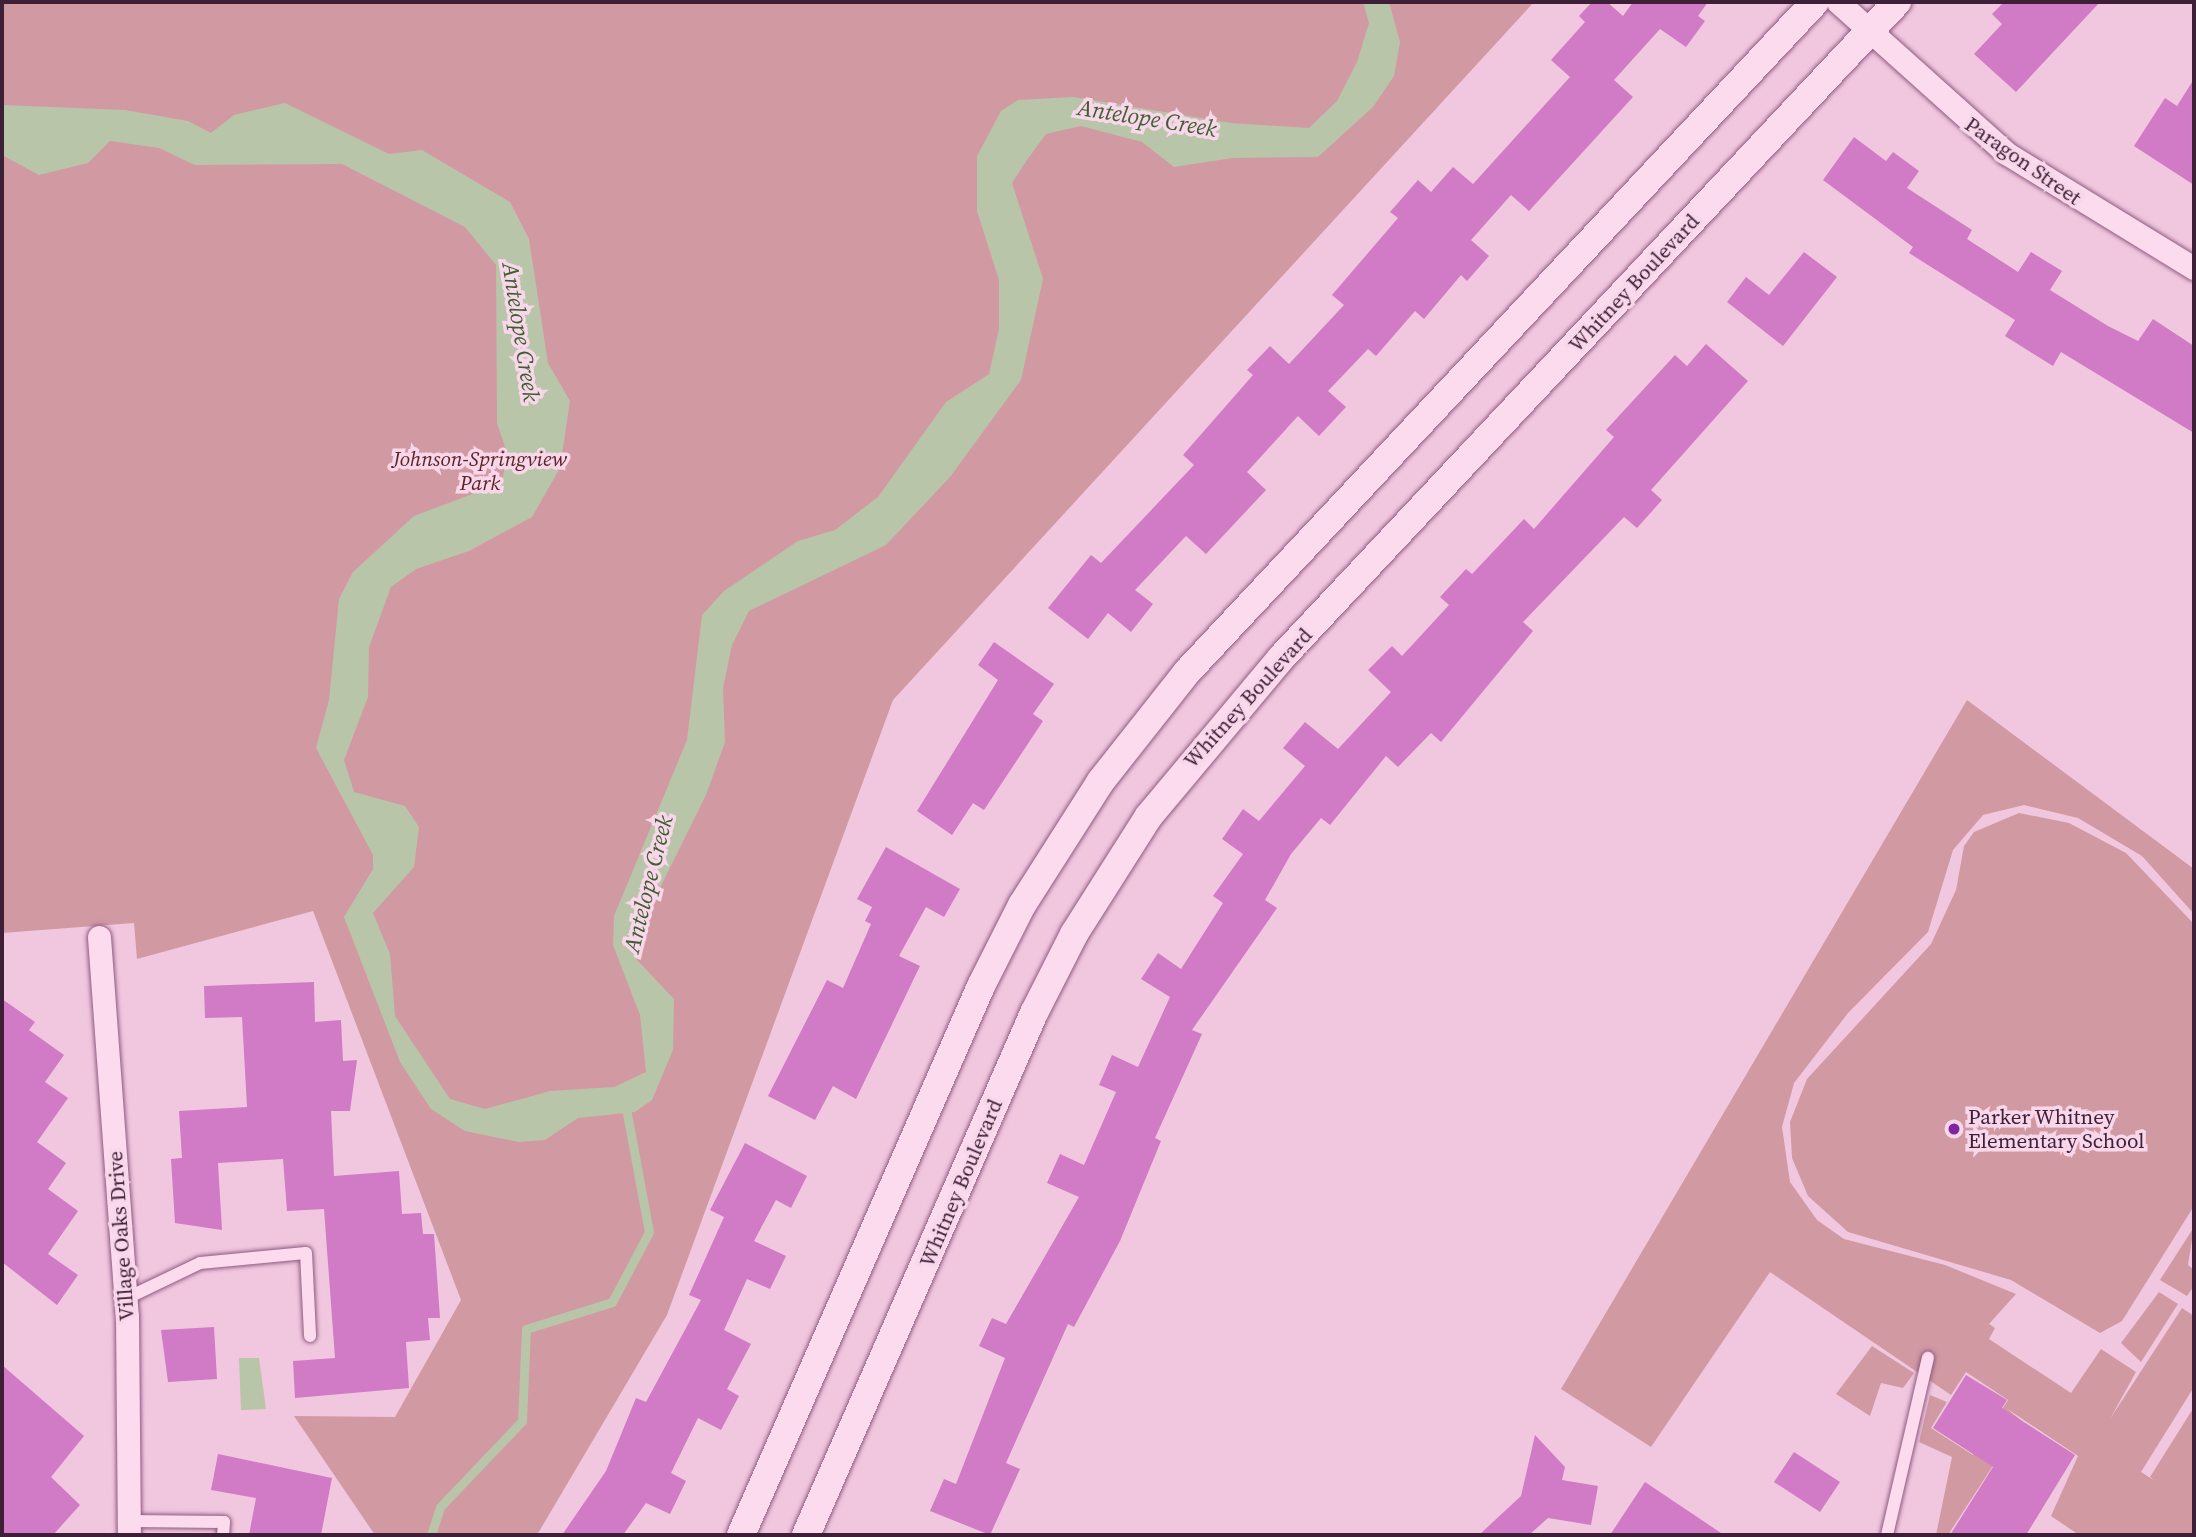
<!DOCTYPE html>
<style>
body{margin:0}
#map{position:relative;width:2196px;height:1537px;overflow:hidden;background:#f1c7df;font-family:"Source Serif 4",serif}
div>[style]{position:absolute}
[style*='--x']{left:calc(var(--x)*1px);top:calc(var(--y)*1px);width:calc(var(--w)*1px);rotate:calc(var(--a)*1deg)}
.green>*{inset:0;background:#d199a2}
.water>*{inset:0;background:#b9c5a8}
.stream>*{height:9px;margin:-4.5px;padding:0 4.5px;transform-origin:4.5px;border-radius:4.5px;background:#b9c5a8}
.building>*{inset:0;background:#d17ac6}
.roads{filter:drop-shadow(0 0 2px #8e5b81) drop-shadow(0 0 2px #8e5b81)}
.service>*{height:12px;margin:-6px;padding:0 6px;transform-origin:6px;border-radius:6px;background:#fbdbed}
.minor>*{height:23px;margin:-11.5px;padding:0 11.5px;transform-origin:11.5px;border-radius:11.5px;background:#fbdbed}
.tertiary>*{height:28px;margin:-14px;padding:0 14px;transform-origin:14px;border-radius:14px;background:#fbdbed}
.dots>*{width:19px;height:19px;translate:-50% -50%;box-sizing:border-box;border:4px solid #f8d7ea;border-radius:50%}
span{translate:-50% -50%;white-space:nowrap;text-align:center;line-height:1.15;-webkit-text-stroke:7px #f8d7ea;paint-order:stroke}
.street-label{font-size:21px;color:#3e1f38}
.park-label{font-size:21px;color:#5c2426;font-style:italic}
.poi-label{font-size:21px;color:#3e1f38}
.left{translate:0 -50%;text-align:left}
.water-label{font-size:23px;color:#3e5e2e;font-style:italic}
.frame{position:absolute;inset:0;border:4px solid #3e1f38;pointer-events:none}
</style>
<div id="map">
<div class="green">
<div style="clip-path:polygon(2px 2px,1534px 2px,893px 700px,667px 1315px,537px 1535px,375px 1535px,294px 1416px,395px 1417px,461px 1300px,313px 911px,137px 959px,134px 923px,2px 933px)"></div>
<div style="clip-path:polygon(1967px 700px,2194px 869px,2194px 914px,2142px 856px,2078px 818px,2024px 805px,1983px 815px,1953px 850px,1928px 932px,1848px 1013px,1794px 1083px,1782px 1127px,1790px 1182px,1817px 1220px,1844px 1239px,1945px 1265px,2016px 1294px,1989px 1324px,1995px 1328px,1989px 1339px,2071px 1393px,2101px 1349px,2136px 1372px,2110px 1419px,2182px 1308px,2194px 1316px,2194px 1387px,2141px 1472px,2155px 1481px,2150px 1477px,2194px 1407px,2194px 1535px,2079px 1535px,2051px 1516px,2078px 1456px,2006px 1408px,2022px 1421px,1948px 1535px,1936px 1535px,1952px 1457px,1919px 1442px,1930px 1395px,1947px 1402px,1931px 1428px,1973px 1455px,2008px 1400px,1966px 1372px,1951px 1395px,1770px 1272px,1651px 1447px,1561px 1389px)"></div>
<div style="clip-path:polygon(2019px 813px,2069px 823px,2126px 853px,2194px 924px,2194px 1206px,2122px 1321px,2100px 1333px,2011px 1280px,1848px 1232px,1808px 1196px,1792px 1158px,1790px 1122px,1807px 1079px,1931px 944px,1956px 890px,1964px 846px,1974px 832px)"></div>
<div style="clip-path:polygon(2194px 1227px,2188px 1265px,2194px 1270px,2194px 1286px,2187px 1296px,2160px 1280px)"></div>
<div style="clip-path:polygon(2159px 1292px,2178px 1304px,2141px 1362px,2121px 1343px)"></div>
<div style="clip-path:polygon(1872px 1346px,1914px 1373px,1903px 1388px,1881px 1383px,1870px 1416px,1836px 1394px)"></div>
</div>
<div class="water">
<div style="clip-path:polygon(1363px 2px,1389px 2px,1400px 42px,1394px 76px,1373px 107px,1318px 157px,1233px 158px,1174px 167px,1142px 142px,1081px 126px,1046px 134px,1027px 160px,1012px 183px,1043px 279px,1021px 380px,950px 477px,886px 545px,749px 611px,732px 645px,723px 688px,725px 742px,706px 795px,650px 908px,637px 960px,674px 999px,673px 1050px,652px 1100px,635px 1112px,578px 1118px,545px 1140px,519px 1142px,465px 1131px,431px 1109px,400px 1062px,344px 917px,373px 869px,373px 855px,316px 748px,329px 700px,339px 599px,353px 572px,414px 516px,502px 483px,507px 453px,497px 423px,496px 265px,465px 227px,342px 164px,195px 165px,159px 148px,110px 141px,88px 163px,39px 175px,2px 155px,2px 105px,125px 110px,188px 121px,211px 133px,234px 115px,285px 103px,389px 154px,422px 150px,510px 202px,529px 239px,548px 363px,570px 401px,560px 468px,532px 517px,469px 551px,416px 569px,391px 587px,369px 647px,368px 697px,344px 760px,354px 792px,405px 806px,419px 827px,414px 867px,373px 913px,390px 954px,395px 1016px,450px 1099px,485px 1109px,550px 1091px,614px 1087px,646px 1072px,640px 1015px,613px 945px,614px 916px,687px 740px,702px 615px,724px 591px,798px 541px,835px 530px,878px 497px,946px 402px,989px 374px,999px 329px,999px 280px,977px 211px,977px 156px,1001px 111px,1018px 100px,1073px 97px,1231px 123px,1309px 128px,1337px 101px,1357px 62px,1369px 23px)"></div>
<div style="clip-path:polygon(239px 1358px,259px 1358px,266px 1409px,241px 1410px)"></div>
</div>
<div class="stream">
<div style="--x:431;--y:1535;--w:29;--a:-72"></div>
<div style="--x:440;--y:1507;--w:119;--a:-46.4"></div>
<div style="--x:522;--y:1421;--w:92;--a:-87.5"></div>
<div style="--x:526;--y:1329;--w:90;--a:-17.4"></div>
<div style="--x:612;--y:1302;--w:79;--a:-62.1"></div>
<div style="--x:649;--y:1232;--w:132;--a:-100.5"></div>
</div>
<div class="building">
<div style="clip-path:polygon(1592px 2px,1607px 2px,1623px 16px,1633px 2px,1708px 2px,1698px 16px,1705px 21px,1686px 47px,1660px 29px,1614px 80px,1633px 97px,1529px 211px,1511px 195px,1471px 240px,1489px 256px,1467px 281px,1461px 275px,1424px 319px,1415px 311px,1376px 356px,1368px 349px,1328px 391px,1346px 407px,1319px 436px,1298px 416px,1247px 472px,1266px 490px,1206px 554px,1186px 536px,1135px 590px,1153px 604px,1131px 632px,1108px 613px,1088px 639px,1048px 608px,1091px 555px,1101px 563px,1194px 465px,1183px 455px,1253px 375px,1247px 370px,1270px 346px,1289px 364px,1344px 305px,1332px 295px,1398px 218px,1390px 212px,1418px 180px,1431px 192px,1453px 167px,1473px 184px,1570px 77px,1551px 60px,1585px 22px,1579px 16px)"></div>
<div style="clip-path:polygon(2004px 2px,2100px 2px,2016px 92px,1974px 54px,2002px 24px,1992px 14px)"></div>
<div style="clip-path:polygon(2194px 79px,2194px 185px,2134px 146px,2165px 98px,2177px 106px)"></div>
<div style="clip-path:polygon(1854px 137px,1886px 161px,1893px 152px,1919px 171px,1907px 188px,1972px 230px,1967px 239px,2018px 272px,2031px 252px,2062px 271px,2050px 290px,2108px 326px,2138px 341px,2153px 319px,2194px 346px,2194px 433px,2061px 352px,2053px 366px,2005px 336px,2015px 320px,1909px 253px,1913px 247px,1823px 180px)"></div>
<div style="clip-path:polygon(1804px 252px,1837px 277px,1783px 346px,1727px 302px,1746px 277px,1769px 295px)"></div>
<div style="clip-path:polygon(1706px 344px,1748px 381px,1651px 490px,1662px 500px,1637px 528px,1624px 517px,1523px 622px,1533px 631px,1441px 742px,1431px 733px,1398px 767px,1386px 756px,1330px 825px,1321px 818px,1291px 854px,1265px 900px,1277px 908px,1192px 1030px,1202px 1034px,1155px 1138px,1161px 1141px,1120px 1241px,1074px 1327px,1068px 1324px,1006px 1463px,1020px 1469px,990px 1535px,930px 1511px,944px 1479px,956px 1484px,1005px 1358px,979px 1346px,992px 1318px,1006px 1324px,1079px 1197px,1047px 1183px,1060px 1154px,1084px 1165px,1116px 1092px,1099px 1085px,1112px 1055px,1138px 1067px,1170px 997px,1141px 979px,1158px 953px,1181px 969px,1223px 903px,1213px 896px,1243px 854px,1222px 839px,1243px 809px,1259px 821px,1305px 766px,1283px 748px,1305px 722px,1338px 749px,1391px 692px,1368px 670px,1392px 646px,1402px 656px,1449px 605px,1440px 597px,1466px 569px,1472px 574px,1524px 519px,1534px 529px,1614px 437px,1606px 430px,1675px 355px,1687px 366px)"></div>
<div style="clip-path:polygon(994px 642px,1054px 684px,1033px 714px,1043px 721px,984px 810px,973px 803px,952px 835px,917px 811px,998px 680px,978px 665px)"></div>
<div style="clip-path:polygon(886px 847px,960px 889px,944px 917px,926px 907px,899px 956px,920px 966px,856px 1099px,833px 1086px,815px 1120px,768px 1096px,827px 980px,843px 988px,871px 924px,865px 921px,872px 907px,857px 899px)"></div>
<div style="clip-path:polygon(314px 982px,315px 1022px,341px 1020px,343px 1061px,357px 1060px,350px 1111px,331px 1111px,334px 1176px,399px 1171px,402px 1214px,421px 1213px,423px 1234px,434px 1234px,440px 1318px,428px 1318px,430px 1340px,406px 1342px,409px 1388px,295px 1398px,293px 1361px,335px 1358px,324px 1209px,287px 1211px,283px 1159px,218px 1163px,222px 1230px,175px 1223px,171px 1159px,182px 1158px,179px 1111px,247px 1107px,242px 1017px,205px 1018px,204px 986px)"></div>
<div style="clip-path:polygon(2px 999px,35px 1022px,29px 1030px,64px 1055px,45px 1082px,68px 1098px,37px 1142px,66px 1163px,48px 1189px,78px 1211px,48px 1254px,78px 1275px,57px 1305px,2px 1262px)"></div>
<div style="clip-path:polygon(745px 1143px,807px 1176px,791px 1208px,776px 1200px,754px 1241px,786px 1256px,770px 1289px,747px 1279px,724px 1330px,751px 1344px,727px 1389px,739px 1396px,721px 1430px,698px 1418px,671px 1473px,686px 1481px,670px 1514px,646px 1503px,623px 1535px,562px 1535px,606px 1471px,636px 1398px,646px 1402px,701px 1300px,689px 1295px,724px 1217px,710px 1210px)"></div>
<div style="clip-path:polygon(214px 1327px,217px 1379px,168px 1382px,161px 1330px)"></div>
<div style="clip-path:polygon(2px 1365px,84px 1436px,51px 1477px,80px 1505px,53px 1535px,2px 1535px)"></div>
<div style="clip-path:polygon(1966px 1375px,2007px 1400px,2002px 1408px,2075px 1455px,2026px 1535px,1950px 1535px,1993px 1467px,1933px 1428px)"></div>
<div style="clip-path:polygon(1535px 1435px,1565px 1467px,1562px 1480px,1598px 1486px,1591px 1525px,1548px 1518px,1529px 1535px,1479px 1535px,1521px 1496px)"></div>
<div style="clip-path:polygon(1794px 1452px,1840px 1482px,1820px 1512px,1774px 1482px)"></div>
<div style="clip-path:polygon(218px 1454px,332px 1478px,321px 1535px,249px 1535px,256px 1498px,211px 1490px)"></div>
<div style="clip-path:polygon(1645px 1482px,1724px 1535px,1610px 1535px)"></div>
</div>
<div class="roads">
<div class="service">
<div style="--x:125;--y:1299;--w:83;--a:-25.6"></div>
<div style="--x:200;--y:1263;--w:106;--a:-5.4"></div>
<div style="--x:306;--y:1253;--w:83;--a:87.2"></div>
<div style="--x:131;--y:1521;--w:93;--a:0.6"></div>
<div style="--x:224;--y:1522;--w:13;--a:94"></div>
<div style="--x:1887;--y:1535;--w:182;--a:-77"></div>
</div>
<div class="minor">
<div style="--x:1838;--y:2;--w:226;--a:41.9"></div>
<div style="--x:2006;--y:153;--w:220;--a:31.5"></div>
<div style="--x:99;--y:937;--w:380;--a:85.8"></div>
<div style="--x:127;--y:1316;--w:219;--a:89.5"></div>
</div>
<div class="tertiary">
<div style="--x:741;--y:1535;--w:599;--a:-66.39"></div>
<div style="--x:981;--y:986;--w:91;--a:-63.2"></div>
<div style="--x:1022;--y:905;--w:147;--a:-57.5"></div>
<div style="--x:1101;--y:781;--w:139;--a:-51.7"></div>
<div style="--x:1187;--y:672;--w:918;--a:-46.85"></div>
<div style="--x:806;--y:1535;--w:570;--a:-66.41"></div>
<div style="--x:1034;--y:1013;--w:89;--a:-63.1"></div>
<div style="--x:1074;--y:934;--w:140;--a:-57.6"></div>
<div style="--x:1149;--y:816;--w:206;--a:-50.1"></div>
<div style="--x:1281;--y:658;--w:900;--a:-46.8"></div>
</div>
</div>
<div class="dots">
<div style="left:1954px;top:1129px;background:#7e26a1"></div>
</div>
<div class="street-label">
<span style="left:2023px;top:161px;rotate:35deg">Paragon Street</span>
<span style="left:1634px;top:283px;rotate:-47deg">Whitney Boulevard</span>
<span style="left:1248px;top:698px;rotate:-48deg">Whitney Boulevard</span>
<span style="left:961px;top:1183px;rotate:-67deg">Whitney Boulevard</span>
<span style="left:121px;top:1236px;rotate:-94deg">Village Oaks Drive</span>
</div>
<div class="park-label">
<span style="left:480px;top:471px">Johnson-Springview<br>Park</span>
</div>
<div class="poi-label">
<span class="left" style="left:1968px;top:1129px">Parker Whitney<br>Elementary School</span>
</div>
<div class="water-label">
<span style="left:1147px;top:118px;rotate:9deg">Antelope Creek</span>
<span style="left:521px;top:332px;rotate:81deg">Antelope Creek</span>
<span style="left:648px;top:884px;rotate:-76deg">Antelope Creek</span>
</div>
<div class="frame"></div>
</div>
